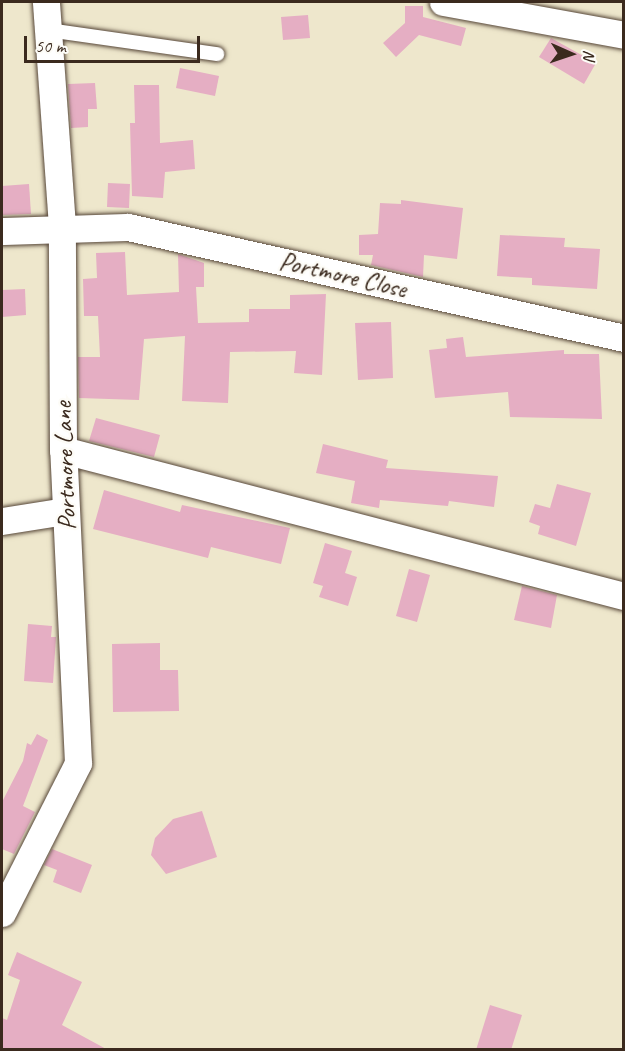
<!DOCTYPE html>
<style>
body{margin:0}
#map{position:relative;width:625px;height:1051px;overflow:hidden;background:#eee7cc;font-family:Caveat,sans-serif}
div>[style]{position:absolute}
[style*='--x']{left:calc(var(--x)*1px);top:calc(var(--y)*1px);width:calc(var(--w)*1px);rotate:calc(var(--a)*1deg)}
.building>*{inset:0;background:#e5aec3}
.roads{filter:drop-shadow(0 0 2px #564638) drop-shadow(0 0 2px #564638)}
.service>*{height:14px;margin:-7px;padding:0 7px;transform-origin:7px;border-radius:7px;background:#fff}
.minor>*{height:27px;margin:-13.5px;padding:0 13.5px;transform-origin:13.5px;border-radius:13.5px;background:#fff}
span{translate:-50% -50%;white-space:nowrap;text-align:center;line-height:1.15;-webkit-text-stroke:5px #fdfcf7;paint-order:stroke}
.street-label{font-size:26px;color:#3b2a1e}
.frame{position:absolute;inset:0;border:3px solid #3b2a1e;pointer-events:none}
.north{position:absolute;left:541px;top:24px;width:60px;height:60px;-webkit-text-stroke:4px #fdfcf7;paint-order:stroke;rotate:93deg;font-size:16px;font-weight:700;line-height:24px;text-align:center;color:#3b2a1e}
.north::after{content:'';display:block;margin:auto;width:21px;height:27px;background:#3b2a1e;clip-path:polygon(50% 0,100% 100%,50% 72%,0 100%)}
.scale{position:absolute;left:24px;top:36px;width:176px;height:27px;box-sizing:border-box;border:3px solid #3b2a1e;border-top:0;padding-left:8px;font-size:18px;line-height:21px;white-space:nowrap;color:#3b2a1e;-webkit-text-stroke:4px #fdfcf7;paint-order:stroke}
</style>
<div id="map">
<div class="building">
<div style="clip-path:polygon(405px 6px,423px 6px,423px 17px,466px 28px,461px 46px,419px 35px,396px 57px,383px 43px,405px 23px)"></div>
<div style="clip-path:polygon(308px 15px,310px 38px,283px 40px,281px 17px)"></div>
<div style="clip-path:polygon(551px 38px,596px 63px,584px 84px,539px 57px)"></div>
<div style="clip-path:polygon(180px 68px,219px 76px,215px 96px,176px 88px)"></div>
<div style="clip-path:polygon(95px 83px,97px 109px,88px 109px,88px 127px,71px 128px,68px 84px)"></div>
<div style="clip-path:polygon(134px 85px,159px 85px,160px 143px,193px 140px,195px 169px,165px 172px,163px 198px,132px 196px,130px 123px,135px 123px)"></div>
<div style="clip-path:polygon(108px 183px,130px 184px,129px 208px,107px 207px)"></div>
<div style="clip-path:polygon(29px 184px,31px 214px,2px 215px,2px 186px)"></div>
<div style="clip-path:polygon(401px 200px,463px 208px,457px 259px,424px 255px,423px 277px,371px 265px,373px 255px,359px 255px,359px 235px,378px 234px,380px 203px,401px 204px)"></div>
<div style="clip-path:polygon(500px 235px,565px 238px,564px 247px,600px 249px,597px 289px,532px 285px,532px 278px,497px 276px)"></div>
<div style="clip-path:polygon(125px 252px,127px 295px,179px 292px,178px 254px,204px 263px,204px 287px,196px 287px,198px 323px,249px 322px,249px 309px,290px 309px,290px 295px,326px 294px,322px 375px,294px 373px,296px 351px,230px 352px,228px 403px,182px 401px,185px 336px,144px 339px,139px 400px,79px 398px,78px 357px,100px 357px,98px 316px,84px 316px,83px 279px,97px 278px,96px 253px)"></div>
<div style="clip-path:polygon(25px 289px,26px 315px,2px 317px,2px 290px)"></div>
<div style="clip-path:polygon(391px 322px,393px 378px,358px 380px,355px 323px)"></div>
<div style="clip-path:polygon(463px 337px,466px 357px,564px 350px,564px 354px,599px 354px,602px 419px,510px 417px,508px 392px,435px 398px,429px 350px,447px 348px,446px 339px)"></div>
<div style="clip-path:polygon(96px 418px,160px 435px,154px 457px,89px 441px)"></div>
<div style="clip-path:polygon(323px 444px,388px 460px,386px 468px,498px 476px,494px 507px,449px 501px,448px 506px,380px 500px,379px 508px,351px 503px,355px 481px,316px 473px)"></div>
<div style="clip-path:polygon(557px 484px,591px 493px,576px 546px,538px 534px,540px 526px,529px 522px,535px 504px,550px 508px)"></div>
<div style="clip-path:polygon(104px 490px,180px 512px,182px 505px,290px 528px,281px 564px,211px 547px,208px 558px,93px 529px)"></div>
<div style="clip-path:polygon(325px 543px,352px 551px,345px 573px,357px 577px,348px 606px,319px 597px,323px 586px,313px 583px)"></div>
<div style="clip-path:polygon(409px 569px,430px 575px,417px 622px,396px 616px)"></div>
<div style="clip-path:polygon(522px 586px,557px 595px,551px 628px,514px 620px)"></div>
<div style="clip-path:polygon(28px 624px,52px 626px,51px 637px,56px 637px,53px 683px,24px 681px)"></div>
<div style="clip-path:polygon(160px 643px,160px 670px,178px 670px,179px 711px,113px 712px,112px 644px)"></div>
<div style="clip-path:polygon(37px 734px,48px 740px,23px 806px,35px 812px,14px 854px,2px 849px,2px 802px,23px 761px,27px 743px,31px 745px)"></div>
<div style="clip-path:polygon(202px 811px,217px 857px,166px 874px,151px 855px,155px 838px,173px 819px)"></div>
<div style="clip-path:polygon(52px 849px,92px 865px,81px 893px,53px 882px,57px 870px,44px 865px)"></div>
<div style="clip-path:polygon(17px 952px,82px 982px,62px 1025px,108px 1050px,2px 1050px,2px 1018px,7px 1020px,20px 980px,8px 975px)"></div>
<div style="clip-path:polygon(490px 1005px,522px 1015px,511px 1050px,476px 1050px)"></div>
</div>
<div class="roads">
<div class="service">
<div style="--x:48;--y:30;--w:171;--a:8.1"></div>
</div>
<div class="minor">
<div style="--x:443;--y:2;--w:184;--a:10.3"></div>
<div style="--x:2;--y:231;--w:126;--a:-1.8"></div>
<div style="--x:128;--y:227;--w:508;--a:12.61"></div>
<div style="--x:63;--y:450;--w:580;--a:14.59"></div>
<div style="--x:2;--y:521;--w:64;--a:-9"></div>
<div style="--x:2;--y:913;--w:168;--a:-63.1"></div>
<div style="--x:78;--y:763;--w:313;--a:-92.7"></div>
<div style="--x:63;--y:450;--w:224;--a:-90.3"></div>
<div style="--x:62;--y:226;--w:225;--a:-94.1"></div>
</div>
</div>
<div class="street-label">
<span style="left:343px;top:275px;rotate:13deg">Portmore Close</span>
<span style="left:65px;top:466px;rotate:-92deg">Portmore Lane</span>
</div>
<div class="frame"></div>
<div class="north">N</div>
<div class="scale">50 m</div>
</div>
